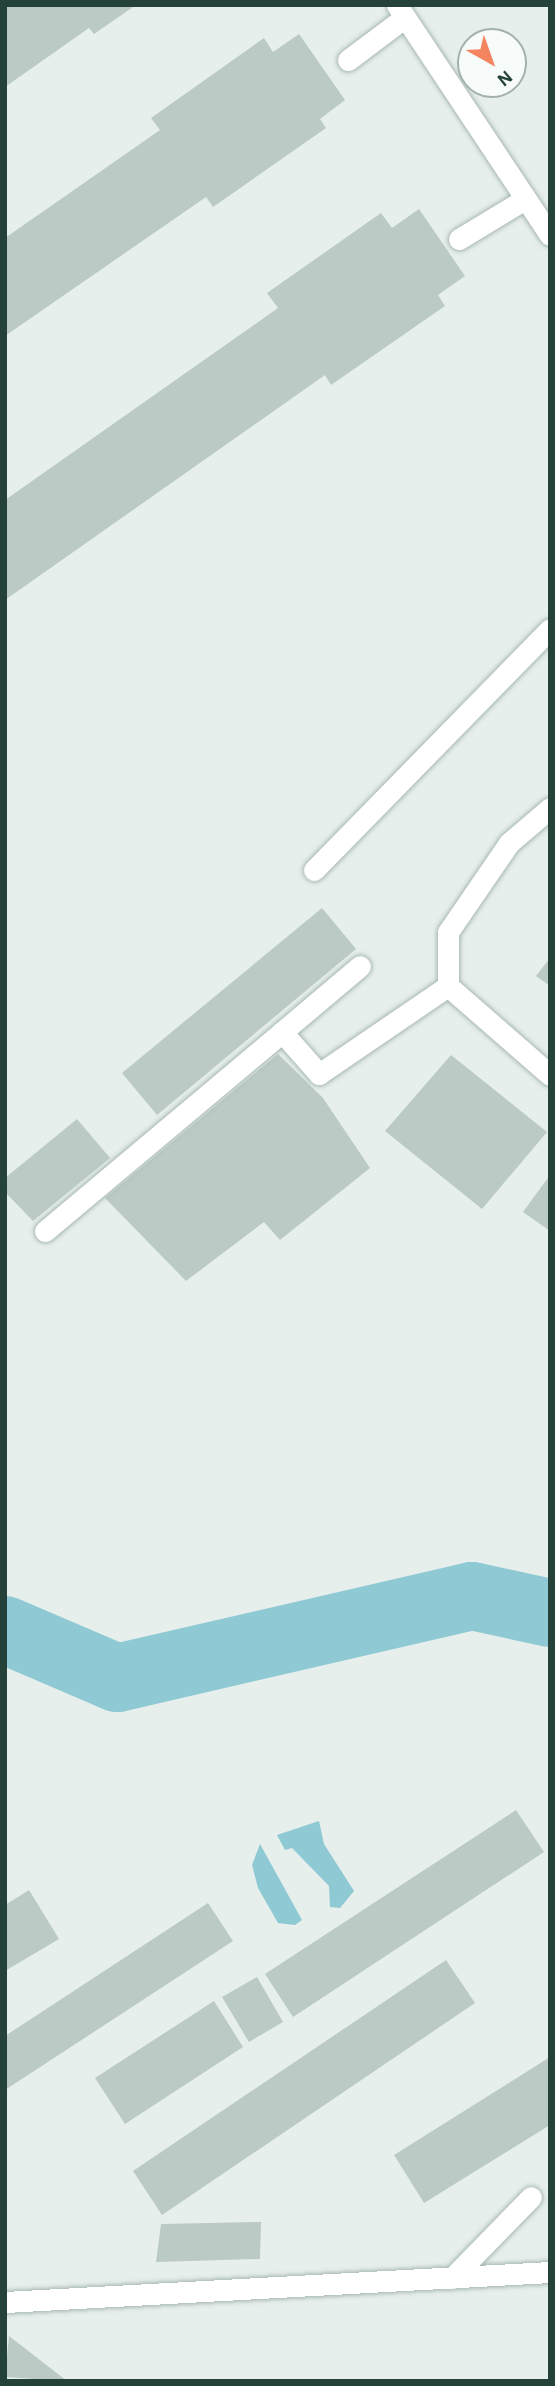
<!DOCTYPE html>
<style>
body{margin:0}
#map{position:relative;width:555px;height:2386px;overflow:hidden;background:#e6efeb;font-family:"Alegreya Sans",sans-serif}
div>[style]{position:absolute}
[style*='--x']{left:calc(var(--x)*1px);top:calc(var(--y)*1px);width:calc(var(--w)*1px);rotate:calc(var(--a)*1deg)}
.water>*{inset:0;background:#8ec9d4}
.river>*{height:68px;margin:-34px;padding:0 34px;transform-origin:34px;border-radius:34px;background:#8ec9d4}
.building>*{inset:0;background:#bbcac4}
.roads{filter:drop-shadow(0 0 2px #a8b8b2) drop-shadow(0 0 2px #a8b8b2)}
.minor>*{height:21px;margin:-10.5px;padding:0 10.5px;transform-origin:10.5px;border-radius:10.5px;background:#fff}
span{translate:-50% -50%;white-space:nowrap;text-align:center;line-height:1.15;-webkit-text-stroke:6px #f7fbf9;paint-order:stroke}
.frame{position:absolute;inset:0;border:7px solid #24423a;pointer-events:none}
.north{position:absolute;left:457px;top:28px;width:70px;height:70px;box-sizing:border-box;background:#f7fbf9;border:2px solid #a3b1ad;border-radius:50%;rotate:140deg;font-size:19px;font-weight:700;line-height:28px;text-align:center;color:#24423a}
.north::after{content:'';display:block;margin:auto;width:24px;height:32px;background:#f4845f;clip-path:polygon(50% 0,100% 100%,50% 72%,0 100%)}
</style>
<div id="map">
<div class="water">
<div style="clip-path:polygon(319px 1821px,324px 1844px,354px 1891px,340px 1908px,330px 1907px,329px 1886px,292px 1848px,285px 1850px,277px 1835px)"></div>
<div style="clip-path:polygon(260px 1844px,302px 1920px,295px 1925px,278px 1923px,258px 1888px,252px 1865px)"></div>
</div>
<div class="river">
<div style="--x:5;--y:1630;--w:122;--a:23.2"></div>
<div style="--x:117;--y:1678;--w:364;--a:-13"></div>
<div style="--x:472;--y:1596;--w:80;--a:12.3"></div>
</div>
<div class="building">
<div style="clip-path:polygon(5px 5px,136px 5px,94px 34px,89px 28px,5px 87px)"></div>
<div style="clip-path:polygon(299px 34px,345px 100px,320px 119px,326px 128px,213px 207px,206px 197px,5px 336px,5px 238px,160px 130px,151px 118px,264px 38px,273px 52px)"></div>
<div style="clip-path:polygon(419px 209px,465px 276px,438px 295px,445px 306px,331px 385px,325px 375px,5px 600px,5px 500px,278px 308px,267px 293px,381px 213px,392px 228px)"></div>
<div style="clip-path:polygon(322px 908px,356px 949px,157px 1115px,122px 1073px)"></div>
<div style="clip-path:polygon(550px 958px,550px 986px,536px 976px)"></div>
<div style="clip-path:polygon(278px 1054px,323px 1098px,370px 1168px,280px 1240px,264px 1222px,186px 1281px,105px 1198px)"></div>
<div style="clip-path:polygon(451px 1055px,547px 1132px,482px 1209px,385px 1131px)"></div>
<div style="clip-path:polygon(77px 1119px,110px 1158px,33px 1221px,5px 1192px,5px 1178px)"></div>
<div style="clip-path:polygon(550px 1175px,550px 1231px,523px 1212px)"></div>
<div style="clip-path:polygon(516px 1810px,544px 1852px,293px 2017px,265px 1974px)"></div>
<div style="clip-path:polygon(29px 1890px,59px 1939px,5px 1971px,5px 1905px)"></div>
<div style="clip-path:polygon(208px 1903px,233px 1941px,5px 2090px,5px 2036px)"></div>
<div style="clip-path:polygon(446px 1960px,475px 2003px,162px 2215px,133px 2171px)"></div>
<div style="clip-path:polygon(257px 1977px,283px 2022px,249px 2042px,222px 1997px)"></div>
<div style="clip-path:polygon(214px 2001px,243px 2047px,125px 2124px,95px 2078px)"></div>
<div style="clip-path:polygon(550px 2057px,550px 2125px,424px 2203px,394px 2155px)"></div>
<div style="clip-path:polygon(261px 2222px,260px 2259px,156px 2262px,161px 2224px)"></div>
<div style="clip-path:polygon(9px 2336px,67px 2381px,5px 2377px)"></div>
</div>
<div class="roads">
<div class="minor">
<div style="--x:397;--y:5;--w:276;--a:56.4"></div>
<div style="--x:348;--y:60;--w:71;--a:-37"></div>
<div style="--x:459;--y:239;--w:77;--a:-31.2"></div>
<div style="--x:550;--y:808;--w:54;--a:139.5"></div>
<div style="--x:509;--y:843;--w:108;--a:124.4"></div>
<div style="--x:448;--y:932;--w:54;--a:90"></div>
<div style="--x:448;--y:986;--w:135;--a:41.1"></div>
<div style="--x:314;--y:870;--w:337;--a:-45.6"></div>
<div style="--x:282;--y:1032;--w:102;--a:-40.2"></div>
<div style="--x:45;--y:1231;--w:309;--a:-40"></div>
<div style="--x:282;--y:1032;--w:56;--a:48.6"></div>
<div style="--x:319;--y:1074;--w:156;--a:-34.3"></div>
<div style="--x:452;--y:2278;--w:113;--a:-45.7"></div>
<div style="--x:5;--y:2302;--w:546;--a:-3.15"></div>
</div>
</div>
<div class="frame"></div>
<div class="north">N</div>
</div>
